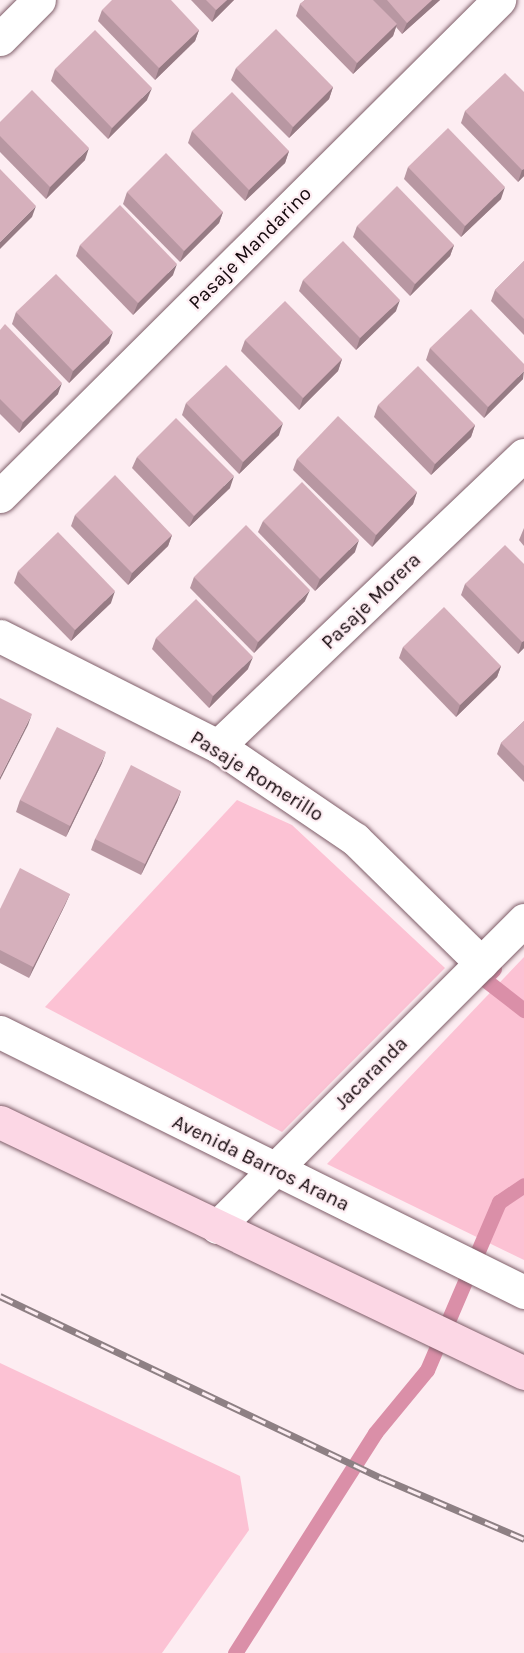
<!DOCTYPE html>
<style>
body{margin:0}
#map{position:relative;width:524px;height:1653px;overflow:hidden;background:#fdedf2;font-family:Karla,sans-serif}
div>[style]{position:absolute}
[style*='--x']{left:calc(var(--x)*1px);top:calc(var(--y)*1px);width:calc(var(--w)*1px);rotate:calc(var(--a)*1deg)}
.green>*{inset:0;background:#fcc2d4}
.stream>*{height:15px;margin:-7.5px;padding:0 7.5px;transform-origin:7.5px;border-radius:7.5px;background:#da8fa8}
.roads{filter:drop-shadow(0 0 2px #7f5e69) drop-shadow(0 0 2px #7f5e69)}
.street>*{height:33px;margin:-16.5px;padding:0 16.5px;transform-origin:16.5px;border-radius:16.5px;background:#fff}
.secondary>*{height:33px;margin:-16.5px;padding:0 16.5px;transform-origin:16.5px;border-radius:16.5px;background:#fcd7e5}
.rail>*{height:7px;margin-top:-3.5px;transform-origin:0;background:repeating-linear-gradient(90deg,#fdedf2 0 14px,#8e8084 0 28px);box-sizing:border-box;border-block:2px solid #8e8084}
.wall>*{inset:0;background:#b897a2}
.shaded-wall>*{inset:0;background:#967b84}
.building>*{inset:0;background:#d6b0bc}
span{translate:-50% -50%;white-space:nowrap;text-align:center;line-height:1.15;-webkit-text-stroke:4.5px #fdedf2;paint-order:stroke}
.street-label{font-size:20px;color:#14080c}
</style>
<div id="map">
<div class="green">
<div style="clip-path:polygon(237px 800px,292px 825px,445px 968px,282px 1132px,45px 1007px)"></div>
<div style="clip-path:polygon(524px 957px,524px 1260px,327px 1164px)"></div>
<div style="clip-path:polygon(0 1363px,240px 1476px,249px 1530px,162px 1653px,0 1653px)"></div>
</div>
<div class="stream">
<div style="--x:494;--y:969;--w:14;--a:135"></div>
<div style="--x:484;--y:979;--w:51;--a:37.8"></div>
<div style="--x:235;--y:1653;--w:261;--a:-57.5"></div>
<div style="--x:375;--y:1433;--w:82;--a:-50.5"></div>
<div style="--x:427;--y:1370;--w:183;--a:-66.8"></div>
<div style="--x:499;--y:1202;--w:30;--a:-34"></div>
</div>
<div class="roads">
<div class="street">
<div style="--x:0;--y:39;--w:55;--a:-45"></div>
<div style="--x:0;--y:496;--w:704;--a:-44.83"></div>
<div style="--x:0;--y:636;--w:244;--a:26.8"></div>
<div style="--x:218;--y:746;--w:166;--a:34.2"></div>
<div style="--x:355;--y:839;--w:177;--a:44.5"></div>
<div style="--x:218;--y:746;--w:422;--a:-43.6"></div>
<div style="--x:0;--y:1032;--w:585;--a:26.39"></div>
<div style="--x:217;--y:1227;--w:434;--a:-45"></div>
</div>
<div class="secondary">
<div style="--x:0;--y:1122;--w:581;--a:25.59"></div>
</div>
</div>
<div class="rail">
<div style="--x:0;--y:1296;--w:423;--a:25.5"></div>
<div style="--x:382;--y:1478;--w:155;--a:23.2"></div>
</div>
<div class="wall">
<div style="clip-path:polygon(191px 0,234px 0,212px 22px)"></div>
<div style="clip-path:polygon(305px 0,440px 0,402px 34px,396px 27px,393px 36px,353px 74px,296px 16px,300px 4px)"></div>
<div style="clip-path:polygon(102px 10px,199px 30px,195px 41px,155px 80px,98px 21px)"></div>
<div style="clip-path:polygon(236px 68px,333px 87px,329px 99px,289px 138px,231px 80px)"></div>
<div style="clip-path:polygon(55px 69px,147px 100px,108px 139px,51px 81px)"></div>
<div style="clip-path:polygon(524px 92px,524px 176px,518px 182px,461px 123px,465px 111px)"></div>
<div style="clip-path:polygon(0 122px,85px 160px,46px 199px,0 152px)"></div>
<div style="clip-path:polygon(192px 131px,289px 151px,285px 163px,245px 201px,188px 143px)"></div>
<div style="clip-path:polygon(408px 167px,501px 199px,461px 237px,404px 179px)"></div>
<div style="clip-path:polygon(127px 192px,223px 212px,219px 223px,180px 262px,123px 204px)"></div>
<div style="clip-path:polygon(357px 226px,454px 245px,450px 256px,410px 296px,353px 237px)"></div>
<div style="clip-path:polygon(80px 245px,173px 275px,133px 315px,76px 256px)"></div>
<div style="clip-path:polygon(524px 261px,524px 335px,491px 301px,495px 290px)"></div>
<div style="clip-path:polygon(303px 280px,396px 311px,356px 350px,299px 291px)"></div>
<div style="clip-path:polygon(16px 312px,109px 343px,69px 383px,12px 324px)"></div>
<div style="clip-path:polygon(0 330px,58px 394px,19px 433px,0 414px)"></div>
<div style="clip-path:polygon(245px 340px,342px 359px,338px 371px,299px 410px,241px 351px)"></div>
<div style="clip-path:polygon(430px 348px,523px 379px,484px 418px,426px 360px)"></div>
<div style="clip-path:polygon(186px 403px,279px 435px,239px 474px,182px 415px)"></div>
<div style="clip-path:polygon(378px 405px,475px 425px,471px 437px,431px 475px,374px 417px)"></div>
<div style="clip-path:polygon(137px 457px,230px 488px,189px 527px,132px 468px)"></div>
<div style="clip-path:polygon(297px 459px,417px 492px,413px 504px,372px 547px,293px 470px)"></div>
<div style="clip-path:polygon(75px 515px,172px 535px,168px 546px,128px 585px,71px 526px)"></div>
<div style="clip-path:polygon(263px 521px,355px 552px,315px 591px,258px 532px)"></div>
<div style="clip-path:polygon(524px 528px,524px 546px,519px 540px)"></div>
<div style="clip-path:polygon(524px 564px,524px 648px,518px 654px,461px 595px,465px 584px)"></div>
<div style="clip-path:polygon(18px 571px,111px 603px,71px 641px,14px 583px)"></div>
<div style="clip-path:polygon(194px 577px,305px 601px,254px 653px,190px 588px)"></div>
<div style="clip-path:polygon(156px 638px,248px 669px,209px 708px,152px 649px)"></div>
<div style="clip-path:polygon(403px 647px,501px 666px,497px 677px,456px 717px,399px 658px)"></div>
<div style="clip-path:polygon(524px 721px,524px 782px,497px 754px,501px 743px)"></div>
<div style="clip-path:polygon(102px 763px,66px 837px,16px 812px,20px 800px)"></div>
<div style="clip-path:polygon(181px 791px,177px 802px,141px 875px,91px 850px,95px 839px)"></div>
<div style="clip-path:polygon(70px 894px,65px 905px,29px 978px,0 963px,0 909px)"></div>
</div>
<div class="shaded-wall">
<div style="clip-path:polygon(227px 0,234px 0,212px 22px,216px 10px)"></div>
<div style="clip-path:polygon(432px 0,440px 0,402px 34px,407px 23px)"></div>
<div style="clip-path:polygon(397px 24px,393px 36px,353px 74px,357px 63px)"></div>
<div style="clip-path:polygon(199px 30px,195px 41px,155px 80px,159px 68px)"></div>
<div style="clip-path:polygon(333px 87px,329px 99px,289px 138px,293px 127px)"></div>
<div style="clip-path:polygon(152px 88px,147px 100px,108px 139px,112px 128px)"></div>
<div style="clip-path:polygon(89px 148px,85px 160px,46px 199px,50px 187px)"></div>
<div style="clip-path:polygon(289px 151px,285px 163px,245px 201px,249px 190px)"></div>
<div style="clip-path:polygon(524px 169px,524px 176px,518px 182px,522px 170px)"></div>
<div style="clip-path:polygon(505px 187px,501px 199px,461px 237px,465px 226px)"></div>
<div style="clip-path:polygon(36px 206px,32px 217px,0 249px,0 242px)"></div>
<div style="clip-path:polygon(223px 212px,219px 223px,180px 262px,184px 251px)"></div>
<div style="clip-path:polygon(454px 245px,450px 256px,410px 296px,415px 284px)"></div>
<div style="clip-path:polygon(177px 264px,173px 275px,133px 315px,138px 303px)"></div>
<div style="clip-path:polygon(400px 300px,396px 311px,356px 350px,360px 338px)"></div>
<div style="clip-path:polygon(113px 332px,109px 343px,69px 383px,73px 371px)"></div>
<div style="clip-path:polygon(342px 359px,338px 371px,299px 410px,303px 398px)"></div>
<div style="clip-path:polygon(524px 371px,523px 379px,484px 418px,488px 407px)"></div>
<div style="clip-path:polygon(62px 383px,58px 394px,19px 433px,23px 422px)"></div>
<div style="clip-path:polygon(283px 423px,279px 435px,239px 474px,243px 462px)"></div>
<div style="clip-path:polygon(475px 425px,471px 437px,431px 475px,435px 464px)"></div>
<div style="clip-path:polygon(234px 476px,230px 488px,189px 527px,194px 516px)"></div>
<div style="clip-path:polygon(417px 492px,413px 504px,372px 547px,376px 535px)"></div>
<div style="clip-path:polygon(172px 535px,168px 546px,128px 585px,132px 573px)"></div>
<div style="clip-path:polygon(359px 540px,355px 552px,315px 591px,320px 579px)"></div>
<div style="clip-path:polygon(310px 590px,305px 601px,254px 653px,258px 642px)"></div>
<div style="clip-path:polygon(115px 591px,111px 603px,71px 641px,75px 630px)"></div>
<div style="clip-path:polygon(524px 641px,524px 648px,518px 654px,522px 642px)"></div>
<div style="clip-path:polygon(253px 657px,248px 669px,209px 708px,213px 696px)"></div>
<div style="clip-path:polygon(501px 666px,497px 677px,456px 717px,460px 705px)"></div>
<div style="clip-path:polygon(32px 714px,28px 725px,0 780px,0 777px)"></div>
<div style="clip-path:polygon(106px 752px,102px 763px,66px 837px,70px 826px)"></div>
<div style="clip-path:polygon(181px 791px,177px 802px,141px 875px,145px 864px)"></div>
<div style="clip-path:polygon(70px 894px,65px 905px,29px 978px,33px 967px)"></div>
</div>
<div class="building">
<div style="clip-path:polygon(112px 0,171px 0,199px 30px,159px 68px,102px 10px)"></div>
<div style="clip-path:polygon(206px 0,227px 0,216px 10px)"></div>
<div style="clip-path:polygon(305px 0,373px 0,397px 24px,357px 63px,300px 4px)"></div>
<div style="clip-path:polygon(387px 0,432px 0,407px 23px)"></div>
<div style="clip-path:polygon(276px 29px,333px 87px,293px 127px,236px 68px)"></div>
<div style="clip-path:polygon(95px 30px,152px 88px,112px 128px,55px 69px)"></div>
<div style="clip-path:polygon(505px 73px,524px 92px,524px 169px,522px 170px,465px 111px)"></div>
<div style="clip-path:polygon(32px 90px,89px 148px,50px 187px,0 136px,0 122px)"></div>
<div style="clip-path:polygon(232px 92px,289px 151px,249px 190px,192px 131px)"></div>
<div style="clip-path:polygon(448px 128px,505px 187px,465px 226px,408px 167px)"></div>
<div style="clip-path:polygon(166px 153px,223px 212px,184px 251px,127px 192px)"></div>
<div style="clip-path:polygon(0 169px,36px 206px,0 242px)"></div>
<div style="clip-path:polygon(397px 186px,454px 245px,415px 284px,357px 226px)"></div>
<div style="clip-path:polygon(120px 205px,177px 264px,138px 303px,80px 245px)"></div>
<div style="clip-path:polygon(343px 241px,400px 300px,360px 338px,303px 280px)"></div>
<div style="clip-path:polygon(524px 261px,524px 319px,495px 290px)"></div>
<div style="clip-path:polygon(56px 274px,113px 332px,73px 371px,16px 312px)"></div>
<div style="clip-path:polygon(285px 301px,342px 359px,303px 398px,245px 340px)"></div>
<div style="clip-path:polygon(471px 309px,524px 364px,524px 371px,488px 407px,430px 348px)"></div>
<div style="clip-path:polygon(5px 324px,62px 383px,23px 422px,0 399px,0 330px)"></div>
<div style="clip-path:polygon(226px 365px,283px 423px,243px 462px,186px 403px)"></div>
<div style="clip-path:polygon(418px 366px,475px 425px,435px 464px,378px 405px)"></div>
<div style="clip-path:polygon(338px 416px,417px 492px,376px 535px,297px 459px)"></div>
<div style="clip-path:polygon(176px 418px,234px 476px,194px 516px,137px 457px)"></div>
<div style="clip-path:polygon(115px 475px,172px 535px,132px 573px,75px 515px)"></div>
<div style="clip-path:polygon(302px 482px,359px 540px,320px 579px,263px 521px)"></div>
<div style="clip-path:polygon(246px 525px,310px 590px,258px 642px,194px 577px)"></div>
<div style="clip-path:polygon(58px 532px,115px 591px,75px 630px,18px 571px)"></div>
<div style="clip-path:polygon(505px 545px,524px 564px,524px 641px,522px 642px,465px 584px)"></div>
<div style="clip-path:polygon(196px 599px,253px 657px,213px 696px,156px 638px)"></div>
<div style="clip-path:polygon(444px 607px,501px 666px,460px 705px,403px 647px)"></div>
<div style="clip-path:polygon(0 698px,32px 714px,0 777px)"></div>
<div style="clip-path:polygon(524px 721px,524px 766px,501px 743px)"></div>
<div style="clip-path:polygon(57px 727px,106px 752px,70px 826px,20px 800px)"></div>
<div style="clip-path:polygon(131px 765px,181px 791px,145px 864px,95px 839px)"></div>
<div style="clip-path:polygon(20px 868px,70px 894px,33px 967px,0 950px,0 909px)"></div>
</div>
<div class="street-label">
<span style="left:250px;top:248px;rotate:-45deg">Pasaje Mandarino</span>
<span style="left:371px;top:601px;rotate:-44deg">Pasaje Morera</span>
<span style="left:257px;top:776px;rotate:32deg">Pasaje Romerillo</span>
<span style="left:371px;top:1073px;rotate:-45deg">Jacaranda</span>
<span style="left:261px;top:1163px;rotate:26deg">Avenida Barros Arana</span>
</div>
</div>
